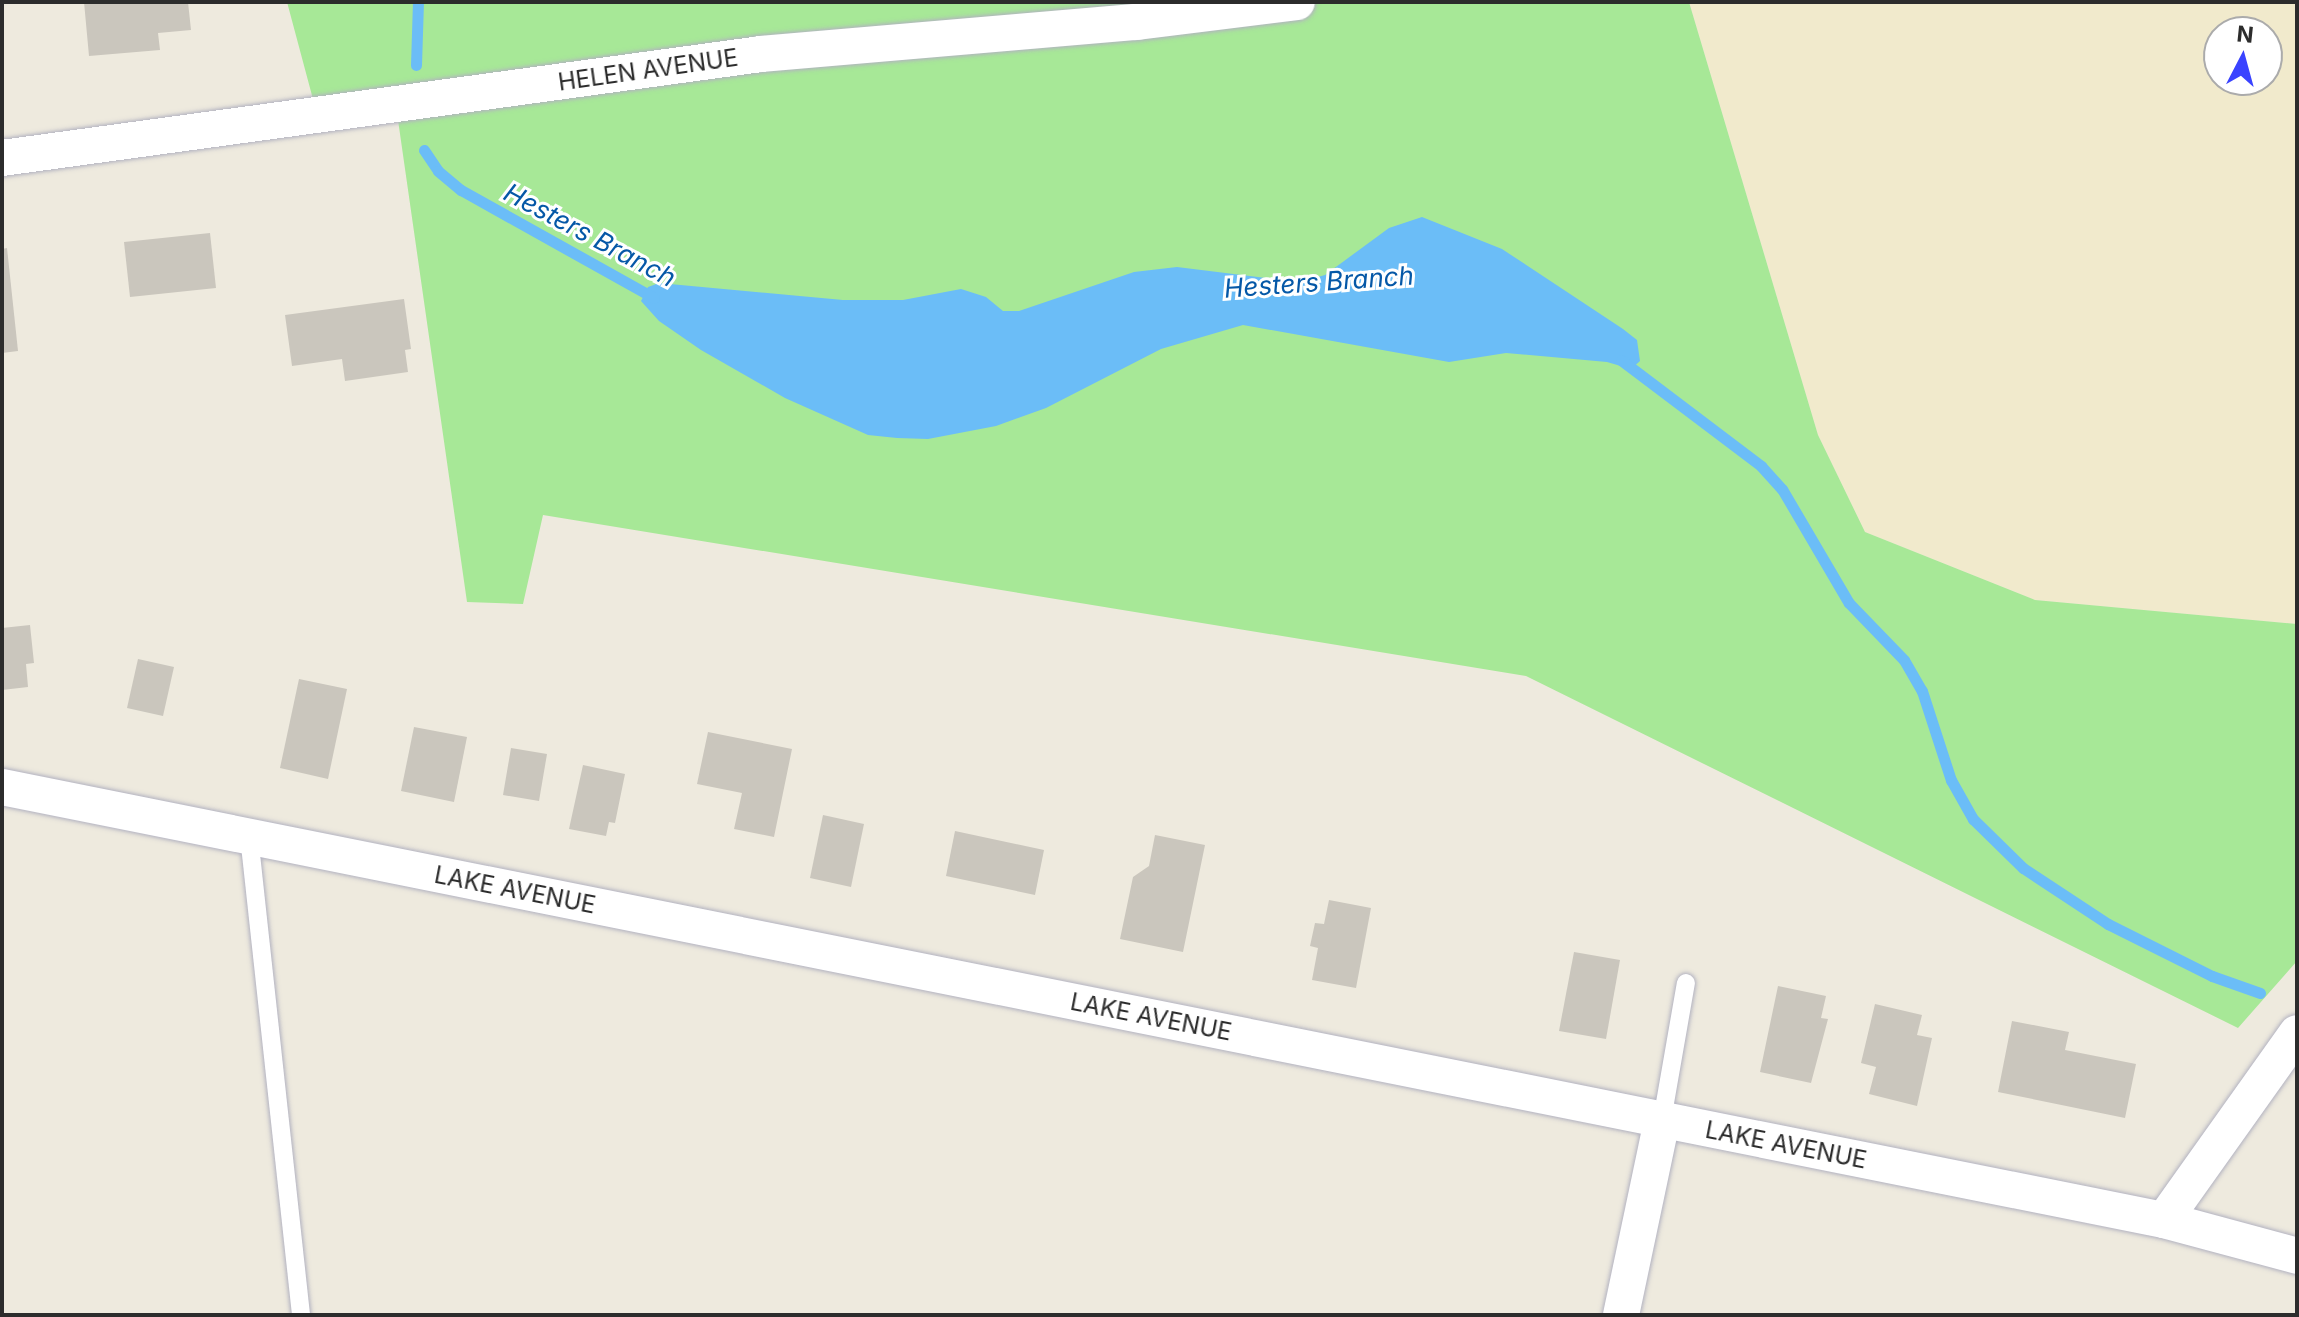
<!DOCTYPE html>
<style>
body{margin:0}
#map{position:relative;width:2299px;height:1317px;overflow:hidden;background:#eeeade;font-family:Inter,sans-serif}
div>[style]{position:absolute}
[style*='--x']{left:calc(var(--x)*1px);top:calc(var(--y)*1px);width:calc(var(--w)*1px);rotate:calc(var(--a)*1deg)}
.education>*{inset:0;background:#f1eacc}
.green>*{inset:0;background:#a7e897}
.water>*{inset:0;background:#6bbdf7}
.stream>*{height:11px;margin:-5.5px;padding:0 5.5px;transform-origin:5.5px;border-radius:5.5px;background:#6bbdf7}
.building>*{inset:0;background:#cac6bd}
.roads{filter:drop-shadow(0 0 2px #b2b2c0) drop-shadow(0 0 2px #b2b2c0)}
.lane>*{height:18px;margin:-9px;padding:0 9px;transform-origin:9px;border-radius:9px;background:#fff}
.street>*{height:36px;margin:-18px;padding:0 18px;transform-origin:18px;border-radius:18px;background:#fff}
span{translate:-50% -50%;white-space:nowrap;text-align:center;line-height:1.15;-webkit-text-stroke:6px #fff;paint-order:stroke}
.street-label{font-size:24px;color:#2c2c2c}
.water-label{font-size:26px;color:#0558a7;font-style:italic}
.frame{position:absolute;inset:0;border:4px solid #2c2c2c;pointer-events:none}
.north{position:absolute;left:2203px;top:16px;width:80px;height:80px;box-sizing:border-box;background:#fff;border:2px solid #ababab;border-radius:50%;rotate:6deg;font-size:22px;font-weight:700;line-height:32px;text-align:center;color:#2c2c2c}
.north::after{content:'';display:block;margin:auto;width:28px;height:36px;background:#3a43ff;clip-path:polygon(50% 0,100% 100%,50% 72%,0 100%)}
</style>
<div id="map">
<div class="education">
<div style="clip-path:polygon(evenodd,1689px 2px,2297px 2px,2297px 624px,2035px 600px,1865px 532px,1818px 435px,1689px 2px,2219px 32px,2267px 32px,2267px 80px,2219px 80px,2219px 32px)"></div>
</div>
<div class="green">
<div style="clip-path:polygon(287px 2px,1689px 2px,1818px 435px,1865px 532px,2035px 600px,2297px 624px,2297px 961px,2238px 1028px,1526px 676px,543px 515px,523px 604px,467px 602px,395px 99px,314px 103px)"></div>
</div>
<div class="water">
<div style="clip-path:polygon(1422px 217px,1502px 249px,1623px 329px,1637px 340px,1640px 361px,1631px 369px,1607px 362px,1506px 353px,1449px 362px,1243px 325px,1161px 349px,1046px 408px,996px 426px,928px 439px,897px 438px,868px 435px,785px 398px,701px 350px,659px 321px,641px 301px,648px 287px,659px 283px,843px 300px,903px 300px,961px 289px,986px 297px,1003px 311px,1019px 311px,1134px 272px,1177px 267px,1299px 282px,1325px 275px,1389px 228px)"></div>
</div>
<div class="stream">
<div style="--x:416;--y:65;--w:63;--a:-88.2"></div>
<div style="--x:424;--y:150;--w:25;--a:56"></div>
<div style="--x:438;--y:171;--w:30;--a:40"></div>
<div style="--x:461;--y:190;--w:221;--a:29.2"></div>
<div style="--x:1621;--y:360;--w:176;--a:37.1"></div>
<div style="--x:1761;--y:466;--w:31;--a:48"></div>
<div style="--x:1782;--y:489;--w:132;--a:59.6"></div>
<div style="--x:1849;--y:603;--w:79;--a:46"></div>
<div style="--x:1904;--y:660;--w:36;--a:60"></div>
<div style="--x:1922;--y:691;--w:94;--a:72"></div>
<div style="--x:1951;--y:780;--w:45;--a:60.6"></div>
<div style="--x:1973;--y:819;--w:70;--a:44.4"></div>
<div style="--x:2023;--y:868;--w:102;--a:33.4"></div>
<div style="--x:2108;--y:924;--w:116;--a:26.6"></div>
<div style="--x:2212;--y:976;--w:51;--a:19.5"></div>
</div>
<div class="building">
<div style="clip-path:polygon(84px 2px,188px 2px,191px 30px,158px 33px,160px 50px,89px 56px)"></div>
<div style="clip-path:polygon(210px 233px,216px 288px,130px 297px,124px 242px)"></div>
<div style="clip-path:polygon(7px 248px,18px 351px,2px 353px,2px 249px)"></div>
<div style="clip-path:polygon(404px 299px,411px 349px,405px 350px,408px 372px,345px 381px,342px 359px,292px 366px,285px 315px)"></div>
<div style="clip-path:polygon(30px 625px,34px 663px,26px 664px,28px 687px,2px 690px,2px 628px)"></div>
<div style="clip-path:polygon(138px 659px,174px 667px,163px 716px,127px 708px)"></div>
<div style="clip-path:polygon(299px 679px,347px 689px,328px 779px,280px 768px)"></div>
<div style="clip-path:polygon(414px 727px,467px 737px,454px 802px,401px 791px)"></div>
<div style="clip-path:polygon(708px 732px,792px 749px,774px 837px,734px 829px,742px 793px,697px 784px)"></div>
<div style="clip-path:polygon(511px 748px,547px 754px,539px 801px,503px 795px)"></div>
<div style="clip-path:polygon(583px 765px,625px 774px,615px 823px,609px 822px,606px 836px,569px 829px)"></div>
<div style="clip-path:polygon(823px 815px,864px 824px,851px 887px,810px 878px)"></div>
<div style="clip-path:polygon(955px 831px,1044px 850px,1035px 895px,946px 876px)"></div>
<div style="clip-path:polygon(1155px 835px,1205px 845px,1183px 952px,1120px 939px,1133px 877px,1149px 866px)"></div>
<div style="clip-path:polygon(1329px 900px,1371px 908px,1356px 988px,1312px 980px,1318px 948px,1310px 946px,1315px 923px,1324px 924px)"></div>
<div style="clip-path:polygon(1574px 952px,1620px 960px,1606px 1039px,1559px 1031px)"></div>
<div style="clip-path:polygon(1778px 986px,1826px 996px,1821px 1018px,1828px 1019px,1811px 1083px,1760px 1072px)"></div>
<div style="clip-path:polygon(1875px 1004px,1922px 1015px,1917px 1035px,1932px 1038px,1917px 1106px,1869px 1094px,1876px 1067px,1861px 1063px)"></div>
<div style="clip-path:polygon(2012px 1021px,2069px 1032px,2065px 1050px,2136px 1064px,2125px 1118px,1998px 1092px)"></div>
</div>
<div class="roads">
<div class="lane">
<div style="--x:249;--y:836;--w:482;--a:83.8"></div>
<div style="--x:1662;--y:1120;--w:139;--a:-80.1"></div>
</div>
<div class="street">
<div style="--x:2;--y:158;--w:766;--a:-7.8"></div>
<div style="--x:761;--y:54;--w:377;--a:-4.9"></div>
<div style="--x:1137;--y:22;--w:161;--a:-7.1"></div>
<div style="--x:2;--y:787;--w:2205;--a:11.33"></div>
<div style="--x:2164;--y:1220;--w:138;--a:15.1"></div>
<div style="--x:2164;--y:1220;--w:229;--a:-54.6"></div>
<div style="--x:1621;--y:1315;--w:199;--a:-78.1"></div>
</div>
</div>
<div class="street-label">
<span style="left:648px;top:70px;rotate:-8deg">HELEN AVENUE</span>
<span style="left:515px;top:890px;rotate:11deg">LAKE AVENUE</span>
<span style="left:1151px;top:1017px;rotate:11deg">LAKE AVENUE</span>
<span style="left:1786px;top:1145px;rotate:11deg">LAKE AVENUE</span>
</div>
<div class="water-label">
<span style="left:590px;top:235px;rotate:28deg">Hesters Branch</span>
<span style="left:1319px;top:282px;rotate:-4deg">Hesters Branch</span>
</div>
<div class="frame"></div>
<div class="north">N</div>
</div>
